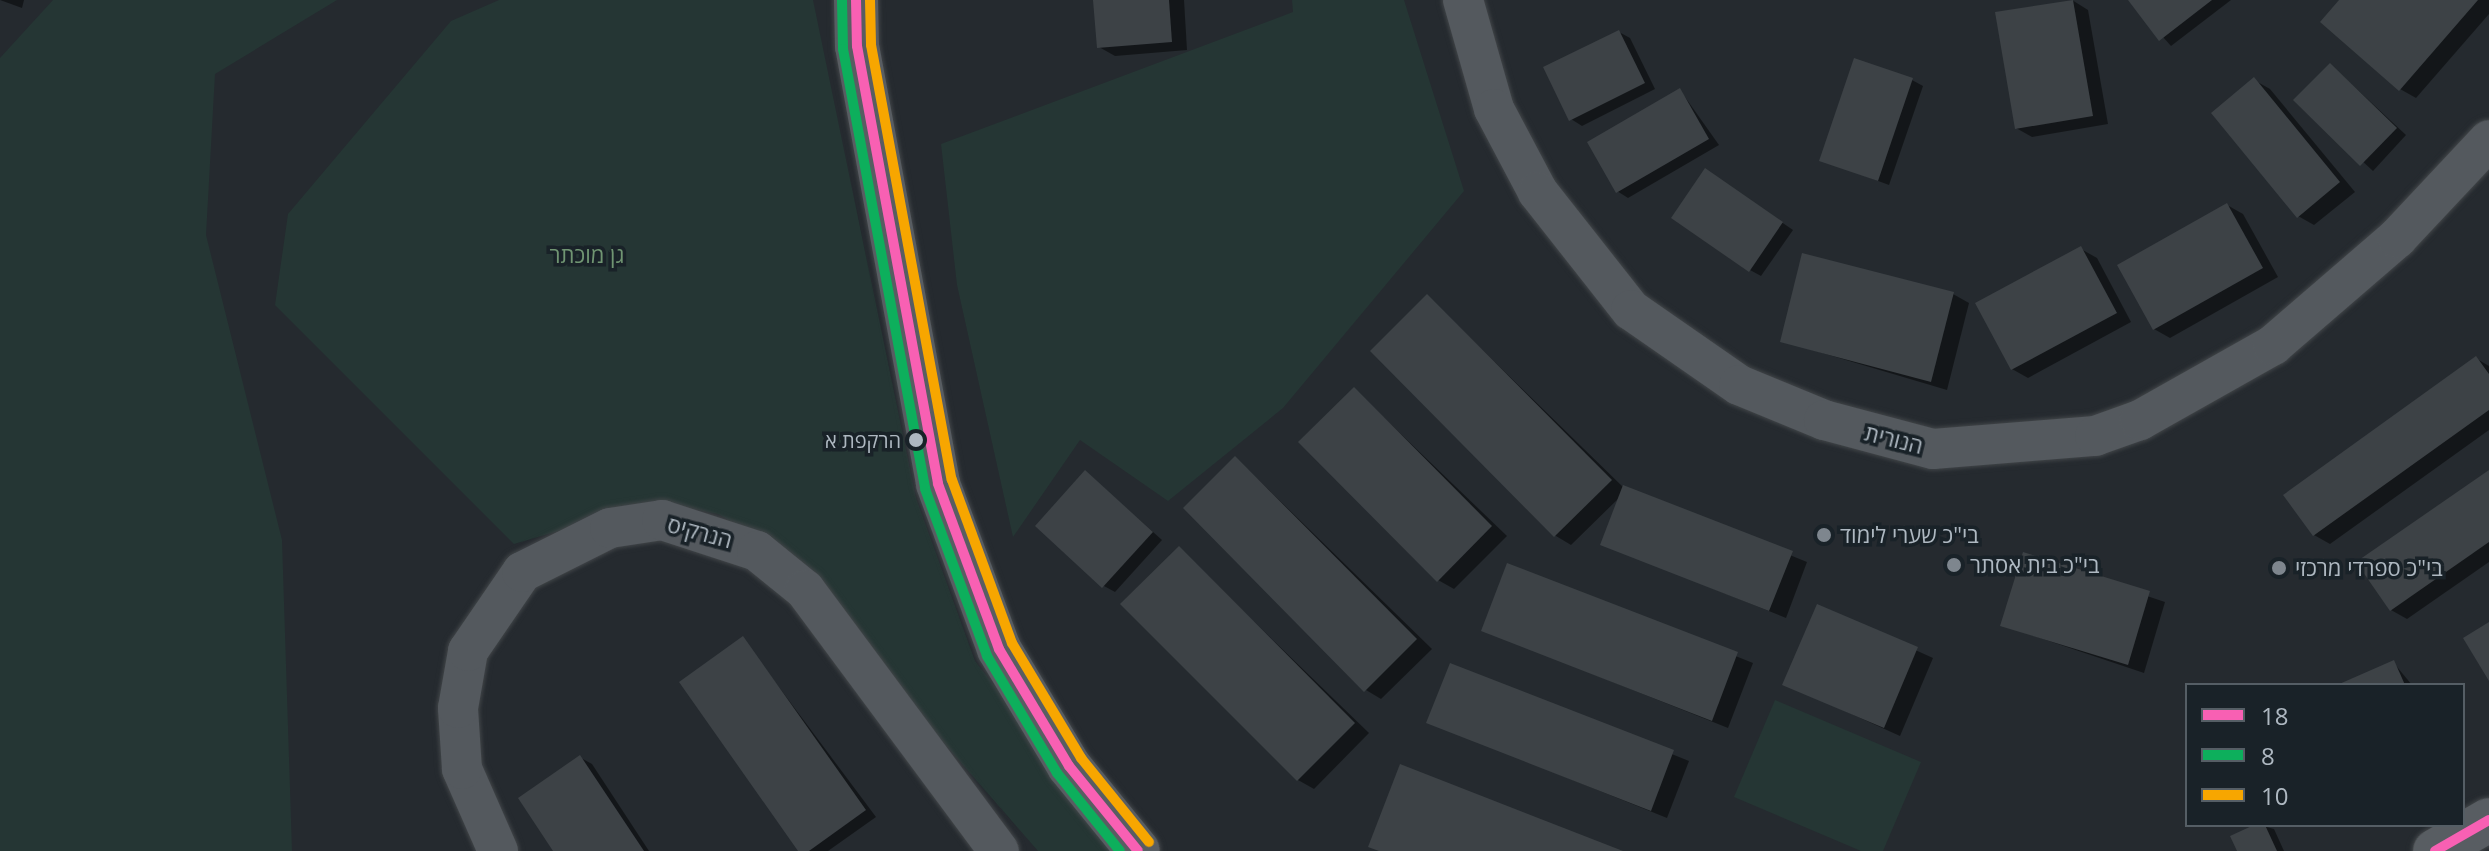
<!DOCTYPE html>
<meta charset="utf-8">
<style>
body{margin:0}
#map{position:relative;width:2489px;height:851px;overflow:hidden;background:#252a2f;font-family:"Open Sans","Noto Sans Hebrew",sans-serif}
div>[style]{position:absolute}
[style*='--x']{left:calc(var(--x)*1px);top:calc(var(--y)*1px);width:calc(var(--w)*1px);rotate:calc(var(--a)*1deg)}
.green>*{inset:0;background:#253634}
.shadow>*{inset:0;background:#0007}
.building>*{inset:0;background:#3d4246}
.roads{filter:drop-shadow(0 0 2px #414548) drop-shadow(0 0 2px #414548)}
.street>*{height:40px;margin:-20px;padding:0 20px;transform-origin:20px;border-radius:20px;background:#54595e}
.secondary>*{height:44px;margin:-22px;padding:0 22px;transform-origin:22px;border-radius:22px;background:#585d62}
.bus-1>*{height:10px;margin:-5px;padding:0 5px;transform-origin:5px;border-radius:5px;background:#f860b3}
.bus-2>*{height:10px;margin:-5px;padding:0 5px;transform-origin:5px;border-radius:5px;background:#0daf5c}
.bus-3>*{height:10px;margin:-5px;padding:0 5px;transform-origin:5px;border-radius:5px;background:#f7a600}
.dots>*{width:22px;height:22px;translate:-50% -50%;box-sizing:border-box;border:4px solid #192228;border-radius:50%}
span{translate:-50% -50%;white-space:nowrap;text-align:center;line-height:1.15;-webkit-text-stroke:7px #192228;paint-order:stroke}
.bus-label{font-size:20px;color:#aeb8c1}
.right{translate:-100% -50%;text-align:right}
.park-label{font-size:22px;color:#709572}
.street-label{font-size:22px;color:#aeb8c1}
.poi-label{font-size:22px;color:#aeb8c1}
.left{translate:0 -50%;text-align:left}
.legend{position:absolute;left:2185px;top:683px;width:280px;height:144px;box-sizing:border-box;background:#192228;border:2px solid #555e65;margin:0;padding:10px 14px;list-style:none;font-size:24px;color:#aeb8c1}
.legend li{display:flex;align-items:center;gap:16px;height:40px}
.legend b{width:40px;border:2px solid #555e65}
</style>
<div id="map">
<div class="green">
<div style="clip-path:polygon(53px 0,337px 0,215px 74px,206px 235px,282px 540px,292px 851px,0 851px,0 58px)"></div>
<div style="clip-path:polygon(499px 0,813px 0,916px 498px,975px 661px,1124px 851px,1038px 851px,770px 544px,718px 514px,657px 502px,514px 544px,275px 305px,288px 214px,451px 21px)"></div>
<div style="clip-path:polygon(1292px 0,1404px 0,1464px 191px,1283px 408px,1168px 501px,1080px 440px,1013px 537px,957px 285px,941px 144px,1293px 12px)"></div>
<div style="clip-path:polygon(1775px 700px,1921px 762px,1883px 851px,1861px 851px,1734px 797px)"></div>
</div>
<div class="shadow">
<div style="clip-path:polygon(0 0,24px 0,22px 8px)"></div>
<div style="clip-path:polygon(1095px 0,1184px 0,1187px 50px,1115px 56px,1099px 47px)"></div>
<div style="clip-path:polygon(2072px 0,2088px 10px,2108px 124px,2032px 137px,2016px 128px)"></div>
<div style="clip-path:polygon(2130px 0,2231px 0,2171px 46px)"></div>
<div style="clip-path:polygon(2341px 0,2489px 0,2489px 14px,2416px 98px,2400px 89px)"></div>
<div style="clip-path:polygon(1619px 32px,1630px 38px,1655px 89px,1582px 126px,1571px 119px)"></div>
<div style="clip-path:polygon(2331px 65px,2406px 135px,2373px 171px,2296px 100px)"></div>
<div style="clip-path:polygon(1912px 80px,1923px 86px,1889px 185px,1822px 160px)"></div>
<div style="clip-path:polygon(2254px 80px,2270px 89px,2355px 192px,2314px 225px,2298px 216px)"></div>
<div style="clip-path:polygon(1680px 90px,1719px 145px,1628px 198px,1617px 191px)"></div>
<div style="clip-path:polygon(1716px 177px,1793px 230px,1761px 276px,1750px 270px)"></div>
<div style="clip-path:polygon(2227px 205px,2243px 214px,2278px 277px,2170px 338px,2154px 329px)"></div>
<div style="clip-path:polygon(2081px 249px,2097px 258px,2131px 322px,2028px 378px,2012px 369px)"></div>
<div style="clip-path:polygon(1953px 294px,1969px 303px,1947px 390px,1782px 341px)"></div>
<div style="clip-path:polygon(1427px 296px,1623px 487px,1807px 562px,1786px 618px,1602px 544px,1621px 496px,1571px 545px,1556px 536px,1373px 351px)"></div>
<div style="clip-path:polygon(2477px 359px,2489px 366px,2489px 430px,2330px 544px,2314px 535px)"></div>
<div style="clip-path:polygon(1354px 389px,1507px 536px,1454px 589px,1438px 580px)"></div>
<div style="clip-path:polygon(1236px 458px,1432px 649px,1381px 699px,1366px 690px)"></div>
<div style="clip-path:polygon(1086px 472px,1162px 540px,1115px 592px,1104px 586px)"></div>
<div style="clip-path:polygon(2489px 472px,2489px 562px,2407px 619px,2391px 610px)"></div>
<div style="clip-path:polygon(1179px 549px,1369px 733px,1314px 789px,1298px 780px)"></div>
<div style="clip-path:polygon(2024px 555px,2165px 602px,2144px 673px,2002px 625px)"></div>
<div style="clip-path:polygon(1508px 565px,1753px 663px,1728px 728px,1483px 630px)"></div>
<div style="clip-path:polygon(1818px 606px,1933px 658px,1900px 736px,1785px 684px)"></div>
<div style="clip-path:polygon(743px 639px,876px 817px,828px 851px,801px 851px)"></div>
<div style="clip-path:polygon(2393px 662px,2412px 685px,2342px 685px)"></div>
<div style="clip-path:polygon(1451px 665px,1689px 761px,1667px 818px,1429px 722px)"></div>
<div style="clip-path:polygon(581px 758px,592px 764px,649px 851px,556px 851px)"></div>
<div style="clip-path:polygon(2259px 825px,2274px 829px,2284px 851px,2239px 851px)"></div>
</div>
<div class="building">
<div style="clip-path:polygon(1093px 0,1169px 0,1172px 42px,1097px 48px)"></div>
<div style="clip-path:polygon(2073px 0,2093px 116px,2015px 129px,1995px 12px)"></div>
<div style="clip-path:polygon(2128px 0,2212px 0,2159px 41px)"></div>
<div style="clip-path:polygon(2339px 0,2478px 0,2399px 91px,2320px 22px)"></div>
<div style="clip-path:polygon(1619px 30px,1645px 83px,1569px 121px,1543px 67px)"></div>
<div style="clip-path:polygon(1854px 58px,1913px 78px,1878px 181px,1819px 161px)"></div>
<div style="clip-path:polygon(2330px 63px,2397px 128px,2360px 166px,2293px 100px)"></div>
<div style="clip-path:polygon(2254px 77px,2340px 182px,2297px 218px,2211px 113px)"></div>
<div style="clip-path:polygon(1680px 88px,1709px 139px,1616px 193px,1587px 142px)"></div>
<div style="clip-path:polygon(1705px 168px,1783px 222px,1749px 272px,1671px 218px)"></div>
<div style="clip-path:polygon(2227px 203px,2263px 268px,2153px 330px,2117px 265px)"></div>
<div style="clip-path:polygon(2081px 246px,2117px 313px,2011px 370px,1975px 303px)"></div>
<div style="clip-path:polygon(1802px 253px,1954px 292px,1931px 382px,1780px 342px)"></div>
<div style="clip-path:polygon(1427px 294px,1612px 480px,1554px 537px,1370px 351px)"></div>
<div style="clip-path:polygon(2476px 356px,2489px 374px,2489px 410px,2313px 536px,2283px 495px)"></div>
<div style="clip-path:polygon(1354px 387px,1492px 526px,1437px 582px,1298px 442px)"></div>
<div style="clip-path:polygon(1235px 456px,1417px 639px,1364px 692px,1183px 508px)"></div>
<div style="clip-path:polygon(1085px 470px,1153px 532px,1102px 588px,1035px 526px)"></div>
<div style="clip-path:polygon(2489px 470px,2489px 542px,2390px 611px,2356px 562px)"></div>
<div style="clip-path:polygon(1623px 485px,1793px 551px,1769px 611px,1600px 545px)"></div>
<div style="clip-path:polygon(1179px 546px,1355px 723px,1297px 781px,1120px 604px)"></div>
<div style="clip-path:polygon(2023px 552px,2150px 591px,2128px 665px,2000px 626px)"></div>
<div style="clip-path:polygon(1507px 563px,1738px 652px,1712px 721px,1481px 631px)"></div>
<div style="clip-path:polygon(1817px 604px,1918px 647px,1884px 728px,1782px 685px)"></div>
<div style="clip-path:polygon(2489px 622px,2489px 681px,2463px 638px)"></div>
<div style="clip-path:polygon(743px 636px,866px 810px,809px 851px,798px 851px,679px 682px)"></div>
<div style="clip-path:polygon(2394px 660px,2405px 685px,2337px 685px)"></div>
<div style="clip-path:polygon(1450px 663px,1674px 750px,1651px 811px,1426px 723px)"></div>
<div style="clip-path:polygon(580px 755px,644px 851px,553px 851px,518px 798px)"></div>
<div style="clip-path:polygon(1400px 764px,1623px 851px,1379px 851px,1368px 847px)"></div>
<div style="clip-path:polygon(2254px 825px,2265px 825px,2277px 851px,2237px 851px,2230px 836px)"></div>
</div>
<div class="roads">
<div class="street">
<div style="--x:1463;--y:0;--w:113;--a:74.1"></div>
<div style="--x:1494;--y:109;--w:94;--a:62.1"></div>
<div style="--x:1538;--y:192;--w:150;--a:51.8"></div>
<div style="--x:1631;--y:310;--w:131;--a:34.8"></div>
<div style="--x:1739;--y:385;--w:92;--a:22.4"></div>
<div style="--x:1824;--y:420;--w:113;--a:14.9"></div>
<div style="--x:1933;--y:449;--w:163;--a:-4.6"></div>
<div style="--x:2095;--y:436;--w:48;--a:-19.6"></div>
<div style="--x:2140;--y:420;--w:153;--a:-29.4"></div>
<div style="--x:2273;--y:345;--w:164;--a:-40.8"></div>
<div style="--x:2397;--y:238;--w:134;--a:-46.8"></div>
<div style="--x:498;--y:851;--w:90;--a:-113.7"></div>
<div style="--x:462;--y:769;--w:61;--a:-93.8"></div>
<div style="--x:458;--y:708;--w:58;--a:-80"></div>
<div style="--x:468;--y:651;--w:96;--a:-55.6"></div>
<div style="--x:522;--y:572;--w:98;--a:-26.6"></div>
<div style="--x:610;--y:528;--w:53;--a:-8.7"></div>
<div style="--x:662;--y:520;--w:100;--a:18.1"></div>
<div style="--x:757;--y:551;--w:62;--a:39.1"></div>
<div style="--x:805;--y:590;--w:325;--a:53.4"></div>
</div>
<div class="secondary">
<div style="--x:856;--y:0;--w:46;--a:88.8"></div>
<div style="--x:857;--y:46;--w:445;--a:79.5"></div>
<div style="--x:938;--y:484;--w:176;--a:69.7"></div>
<div style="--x:999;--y:649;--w:136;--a:59.1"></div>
<div style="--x:1069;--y:766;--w:109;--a:50.9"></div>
<div style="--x:2435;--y:851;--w:62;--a:-29.9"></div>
</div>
</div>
<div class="bus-1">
<div style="--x:856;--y:0;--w:46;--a:88.8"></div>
<div style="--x:857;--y:46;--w:445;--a:79.5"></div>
<div style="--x:938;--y:484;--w:176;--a:69.7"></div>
<div style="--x:999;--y:649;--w:136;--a:59.1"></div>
<div style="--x:1069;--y:766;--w:109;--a:50.9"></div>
<div style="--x:2435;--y:851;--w:62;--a:-29.9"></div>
</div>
<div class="bus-2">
<div style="--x:842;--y:0;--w:49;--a:88.8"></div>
<div style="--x:843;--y:49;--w:448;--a:79.4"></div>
<div style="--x:925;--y:489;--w:178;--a:69.6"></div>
<div style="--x:987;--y:656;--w:136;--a:59.1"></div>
<div style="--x:1057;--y:773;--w:100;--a:51.1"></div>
</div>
<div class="bus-3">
<div style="--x:870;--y:0;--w:45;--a:88.7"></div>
<div style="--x:871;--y:45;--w:442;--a:79.5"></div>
<div style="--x:952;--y:480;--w:174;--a:69.8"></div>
<div style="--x:1012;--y:643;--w:134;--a:59"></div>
<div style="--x:1081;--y:758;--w:108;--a:51"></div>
</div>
<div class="dots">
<div style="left:916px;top:440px;background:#aeb8c1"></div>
<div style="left:1824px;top:535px;background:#7e868e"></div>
<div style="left:1954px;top:565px;background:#7e868e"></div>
<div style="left:2279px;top:568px;background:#7e868e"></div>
</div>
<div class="bus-label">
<span class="right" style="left:901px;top:440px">הרקפת א</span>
</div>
<div class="park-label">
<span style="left:587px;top:255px">גן מוכתר</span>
</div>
<div class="street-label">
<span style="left:1894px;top:439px;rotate:14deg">הנורית</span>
<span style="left:700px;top:532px;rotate:15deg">הנרקיס</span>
</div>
<div class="poi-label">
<span class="left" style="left:1840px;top:535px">בי"כ שערי לימוד</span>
<span class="left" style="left:1970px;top:565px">בי"כ בית אסתר</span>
<span class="left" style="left:2295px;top:568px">בי"כ ספרדי מרכזי</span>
</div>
<ul class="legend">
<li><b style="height:10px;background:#f860b3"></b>18</li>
<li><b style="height:10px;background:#0daf5c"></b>8</li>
<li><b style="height:10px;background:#f7a600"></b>10</li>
</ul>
</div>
